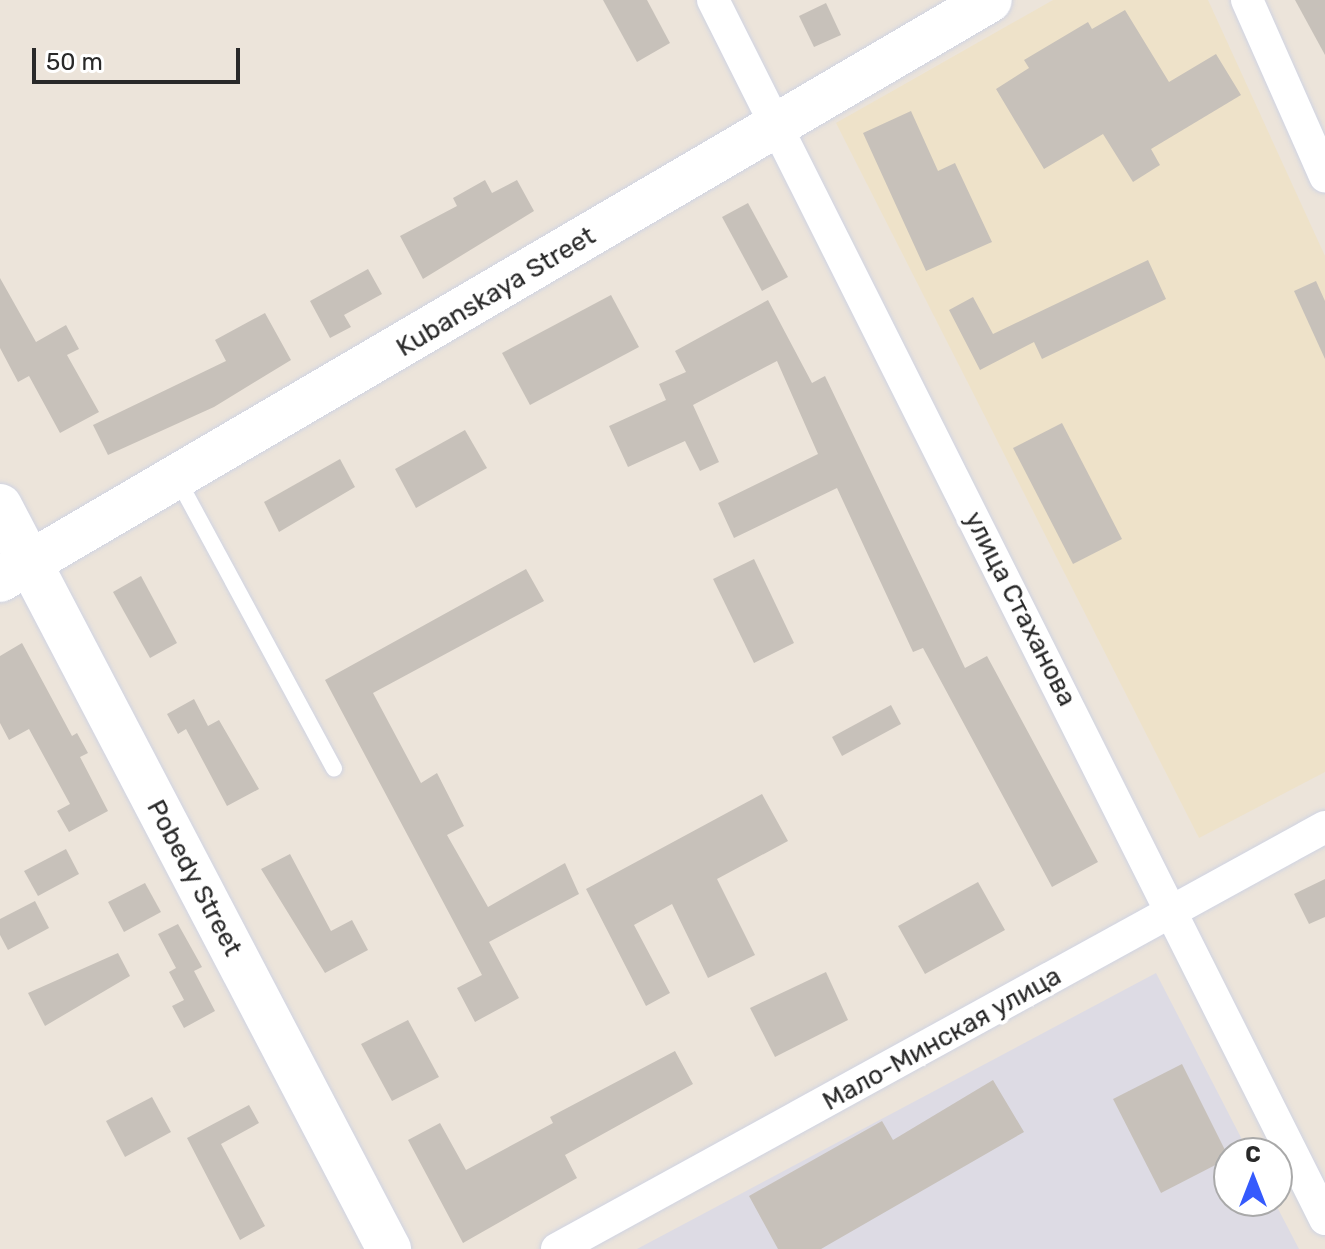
<!DOCTYPE html>
<meta charset="utf-8">
<style>
body{margin:0}
#map{position:relative;width:1325px;height:1249px;overflow:hidden;background:#ece4da;font-family:Rubik,sans-serif}
div>[style]{position:absolute}
[style*='--x']{left:calc(var(--x)*1px);top:calc(var(--y)*1px);width:calc(var(--w)*1px);rotate:calc(var(--a)*1deg)}
.industrial>*{inset:0;background:#dddbe4}
.education>*{inset:0;background:#eee2c9}
.building>*{inset:0;background:#c7c1ba}
.roads{filter:drop-shadow(0 0 2px #cfd3e2) drop-shadow(0 0 2px #cfd3e2)}
.lane>*{height:16px;margin:-8px;padding:0 8px;transform-origin:8px;border-radius:8px;background:#fff}
.street>*{height:32px;margin:-16px;padding:0 16px;transform-origin:16px;border-radius:16px;background:#fff}
.secondary>*{height:44px;margin:-22px;padding:0 22px;transform-origin:22px;border-radius:22px;background:#fff}
span{translate:-50% -50%;white-space:nowrap;text-align:center;line-height:1.15;-webkit-text-stroke:8px #fff;paint-order:stroke}
.street-label{font-size:26px;color:#292929}
.north{position:absolute;left:1213px;top:1137px;width:80px;height:80px;box-sizing:border-box;background:#fff;border:2px solid #a9a9a9;border-radius:50%;rotate:0deg;font-size:22px;font-weight:700;line-height:32px;text-align:center;color:#292929}
.north::after{content:'';display:block;margin:auto;width:28px;height:36px;background:#355afd;clip-path:polygon(50% 0,100% 100%,50% 72%,0 100%)}
.scale{position:absolute;left:32px;top:48px;width:208px;height:36px;box-sizing:border-box;border:4px solid #292929;border-top:0;padding-left:10px;font-size:24px;line-height:28px;white-space:nowrap;color:#292929;-webkit-text-stroke:6px #fff;paint-order:stroke}
</style>
<div id="map">
<div class="industrial">
<div style="clip-path:polygon(1156px 973px,1249px 1153px,1229px 1153px,1229px 1201px,1274px 1201px,1299px 1249px,637px 1249px)"></div>
</div>
<div class="education">
<div style="clip-path:polygon(1053px 0,1208px 0,1325px 256px,1325px 772px,1199px 838px,836px 123px)"></div>
</div>
<div class="building">
<div style="clip-path:polygon(603px 0,647px 0,670px 43px,637px 62px)"></div>
<div style="clip-path:polygon(1295px 0,1325px 0,1325px 55px)"></div>
<div style="clip-path:polygon(826px 3px,841px 35px,814px 47px,799px 16px)"></div>
<div style="clip-path:polygon(1125px 10px,1169px 82px,1216px 54px,1241px 95px,1151px 149px,1160px 165px,1133px 182px,1103px 134px,1044px 169px,996px 89px,1029px 68px,1024px 60px,1088px 22px,1092px 29px)"></div>
<div style="clip-path:polygon(911px 111px,938px 171px,955px 163px,992px 242px,926px 271px,863px 133px)"></div>
<div style="clip-path:polygon(485px 180px,492px 193px,517px 180px,534px 211px,423px 279px,400px 236px,457px 206px,453px 198px)"></div>
<div style="clip-path:polygon(748px 203px,788px 277px,762px 291px,722px 217px)"></div>
<div style="clip-path:polygon(1148px 260px,1166px 299px,1042px 359px,1034px 342px,980px 370px,949px 310px,973px 297px,993px 334px)"></div>
<div style="clip-path:polygon(368px 269px,382px 294px,344px 315px,351px 327px,330px 338px,310px 301px)"></div>
<div style="clip-path:polygon(0 278px,36px 342px,66px 325px,79px 349px,67px 355px,99px 412px,60px 433px,29px 376px,18px 382px,0 348px)"></div>
<div style="clip-path:polygon(1316px 281px,1325px 301px,1325px 359px,1294px 291px)"></div>
<div style="clip-path:polygon(611px 295px,639px 347px,530px 405px,502px 353px)"></div>
<div style="clip-path:polygon(768px 300px,812px 383px,825px 376px,965px 668px,987px 656px,1098px 862px,1052px 887px,923px 648px,913px 652px,837px 488px,734px 538px,718px 503px,818px 454px,777px 361px,693px 405px,719px 462px,700px 471px,685px 441px,628px 467px,609px 426px,666px 400px,659px 384px,686px 372px,675px 351px)"></div>
<div style="clip-path:polygon(265px 313px,291px 360px,214px 407px,108px 455px,93px 425px,226px 361px,215px 340px)"></div>
<div style="clip-path:polygon(1062px 423px,1122px 539px,1073px 564px,1013px 448px)"></div>
<div style="clip-path:polygon(465px 430px,487px 468px,416px 508px,395px 469px)"></div>
<div style="clip-path:polygon(340px 459px,355px 487px,279px 532px,264px 502px)"></div>
<div style="clip-path:polygon(754px 559px,794px 643px,754px 663px,713px 579px)"></div>
<div style="clip-path:polygon(526px 569px,544px 601px,373px 693px,421px 783px,437px 773px,464px 826px,447px 835px,488px 907px,565px 863px,579px 894px,489px 942px,519px 998px,475px 1022px,457px 988px,482px 975px,325px 680px)"></div>
<div style="clip-path:polygon(141px 576px,177px 643px,150px 658px,113px 592px)"></div>
<div style="clip-path:polygon(22px 643px,72px 736px,77px 733px,88px 753px,80px 757px,108px 811px,69px 832px,57px 811px,70px 804px,29px 729px,9px 740px,0 723px,0 656px)"></div>
<div style="clip-path:polygon(194px 699px,208px 726px,219px 720px,259px 789px,227px 806px,186px 729px,178px 734px,167px 714px)"></div>
<div style="clip-path:polygon(891px 705px,901px 724px,842px 756px,832px 737px)"></div>
<div style="clip-path:polygon(762px 794px,788px 841px,717px 879px,755px 955px,708px 978px,672px 904px,634px 925px,670px 993px,646px 1006px,586px 889px)"></div>
<div style="clip-path:polygon(66px 849px,79px 874px,38px 896px,24px 871px)"></div>
<div style="clip-path:polygon(290px 854px,331px 931px,352px 920px,368px 950px,325px 973px,261px 869px)"></div>
<div style="clip-path:polygon(1325px 879px,1325px 917px,1309px 924px,1294px 894px)"></div>
<div style="clip-path:polygon(978px 882px,1005px 930px,925px 974px,898px 926px)"></div>
<div style="clip-path:polygon(145px 883px,161px 912px,124px 932px,108px 902px)"></div>
<div style="clip-path:polygon(35px 901px,49px 928px,8px 950px,0 935px,0 919px)"></div>
<div style="clip-path:polygon(178px 924px,202px 967px,194px 971px,215px 1011px,184px 1028px,172px 1006px,184px 1000px,169px 972px,176px 968px,158px 934px)"></div>
<div style="clip-path:polygon(118px 953px,130px 976px,45px 1026px,28px 993px)"></div>
<div style="clip-path:polygon(826px 972px,848px 1020px,775px 1057px,750px 1008px)"></div>
<div style="clip-path:polygon(408px 1020px,439px 1077px,392px 1101px,361px 1044px)"></div>
<div style="clip-path:polygon(675px 1051px,693px 1084px,565px 1155px,577px 1178px,463px 1243px,408px 1140px,440px 1123px,466px 1170px,553px 1123px,550px 1117px)"></div>
<div style="clip-path:polygon(1182px 1064px,1229px 1158px,1161px 1193px,1113px 1099px)"></div>
<div style="clip-path:polygon(993px 1080px,1024px 1132px,821px 1249px,778px 1249px,749px 1196px,882px 1121px,893px 1140px)"></div>
<div style="clip-path:polygon(152px 1097px,171px 1132px,125px 1157px,106px 1121px)"></div>
<div style="clip-path:polygon(249px 1105px,259px 1123px,221px 1144px,265px 1226px,240px 1240px,187px 1138px)"></div>
</div>
<div class="roads">
<div class="lane">
<div style="--x:178;--y:480;--w:328;--a:61.6"></div>
</div>
<div class="street">
<div style="--x:713;--y:0;--w:1364;--a:63.34"></div>
<div style="--x:1247;--y:0;--w:193;--a:66.1"></div>
<div style="--x:557;--y:1249;--w:876;--a:-28.79"></div>
</div>
<div class="secondary">
<div style="--x:0;--y:506;--w:839;--a:62.37"></div>
<div style="--x:0;--y:580;--w:1147;--a:-30.36"></div>
</div>
</div>
<div class="street-label">
<span style="left:496px;top:292px;rotate:-31deg">Kubanskaya Street</span>
<span style="left:1020px;top:609px;rotate:63deg">улица Стаханова</span>
<span style="left:194px;top:878px;rotate:62deg">Pobedy Street</span>
<span style="left:942px;top:1039px;rotate:-29deg">Мало-Минская улица</span>
</div>
<div class="north">С</div>
<div class="scale">50 m</div>
</div>
